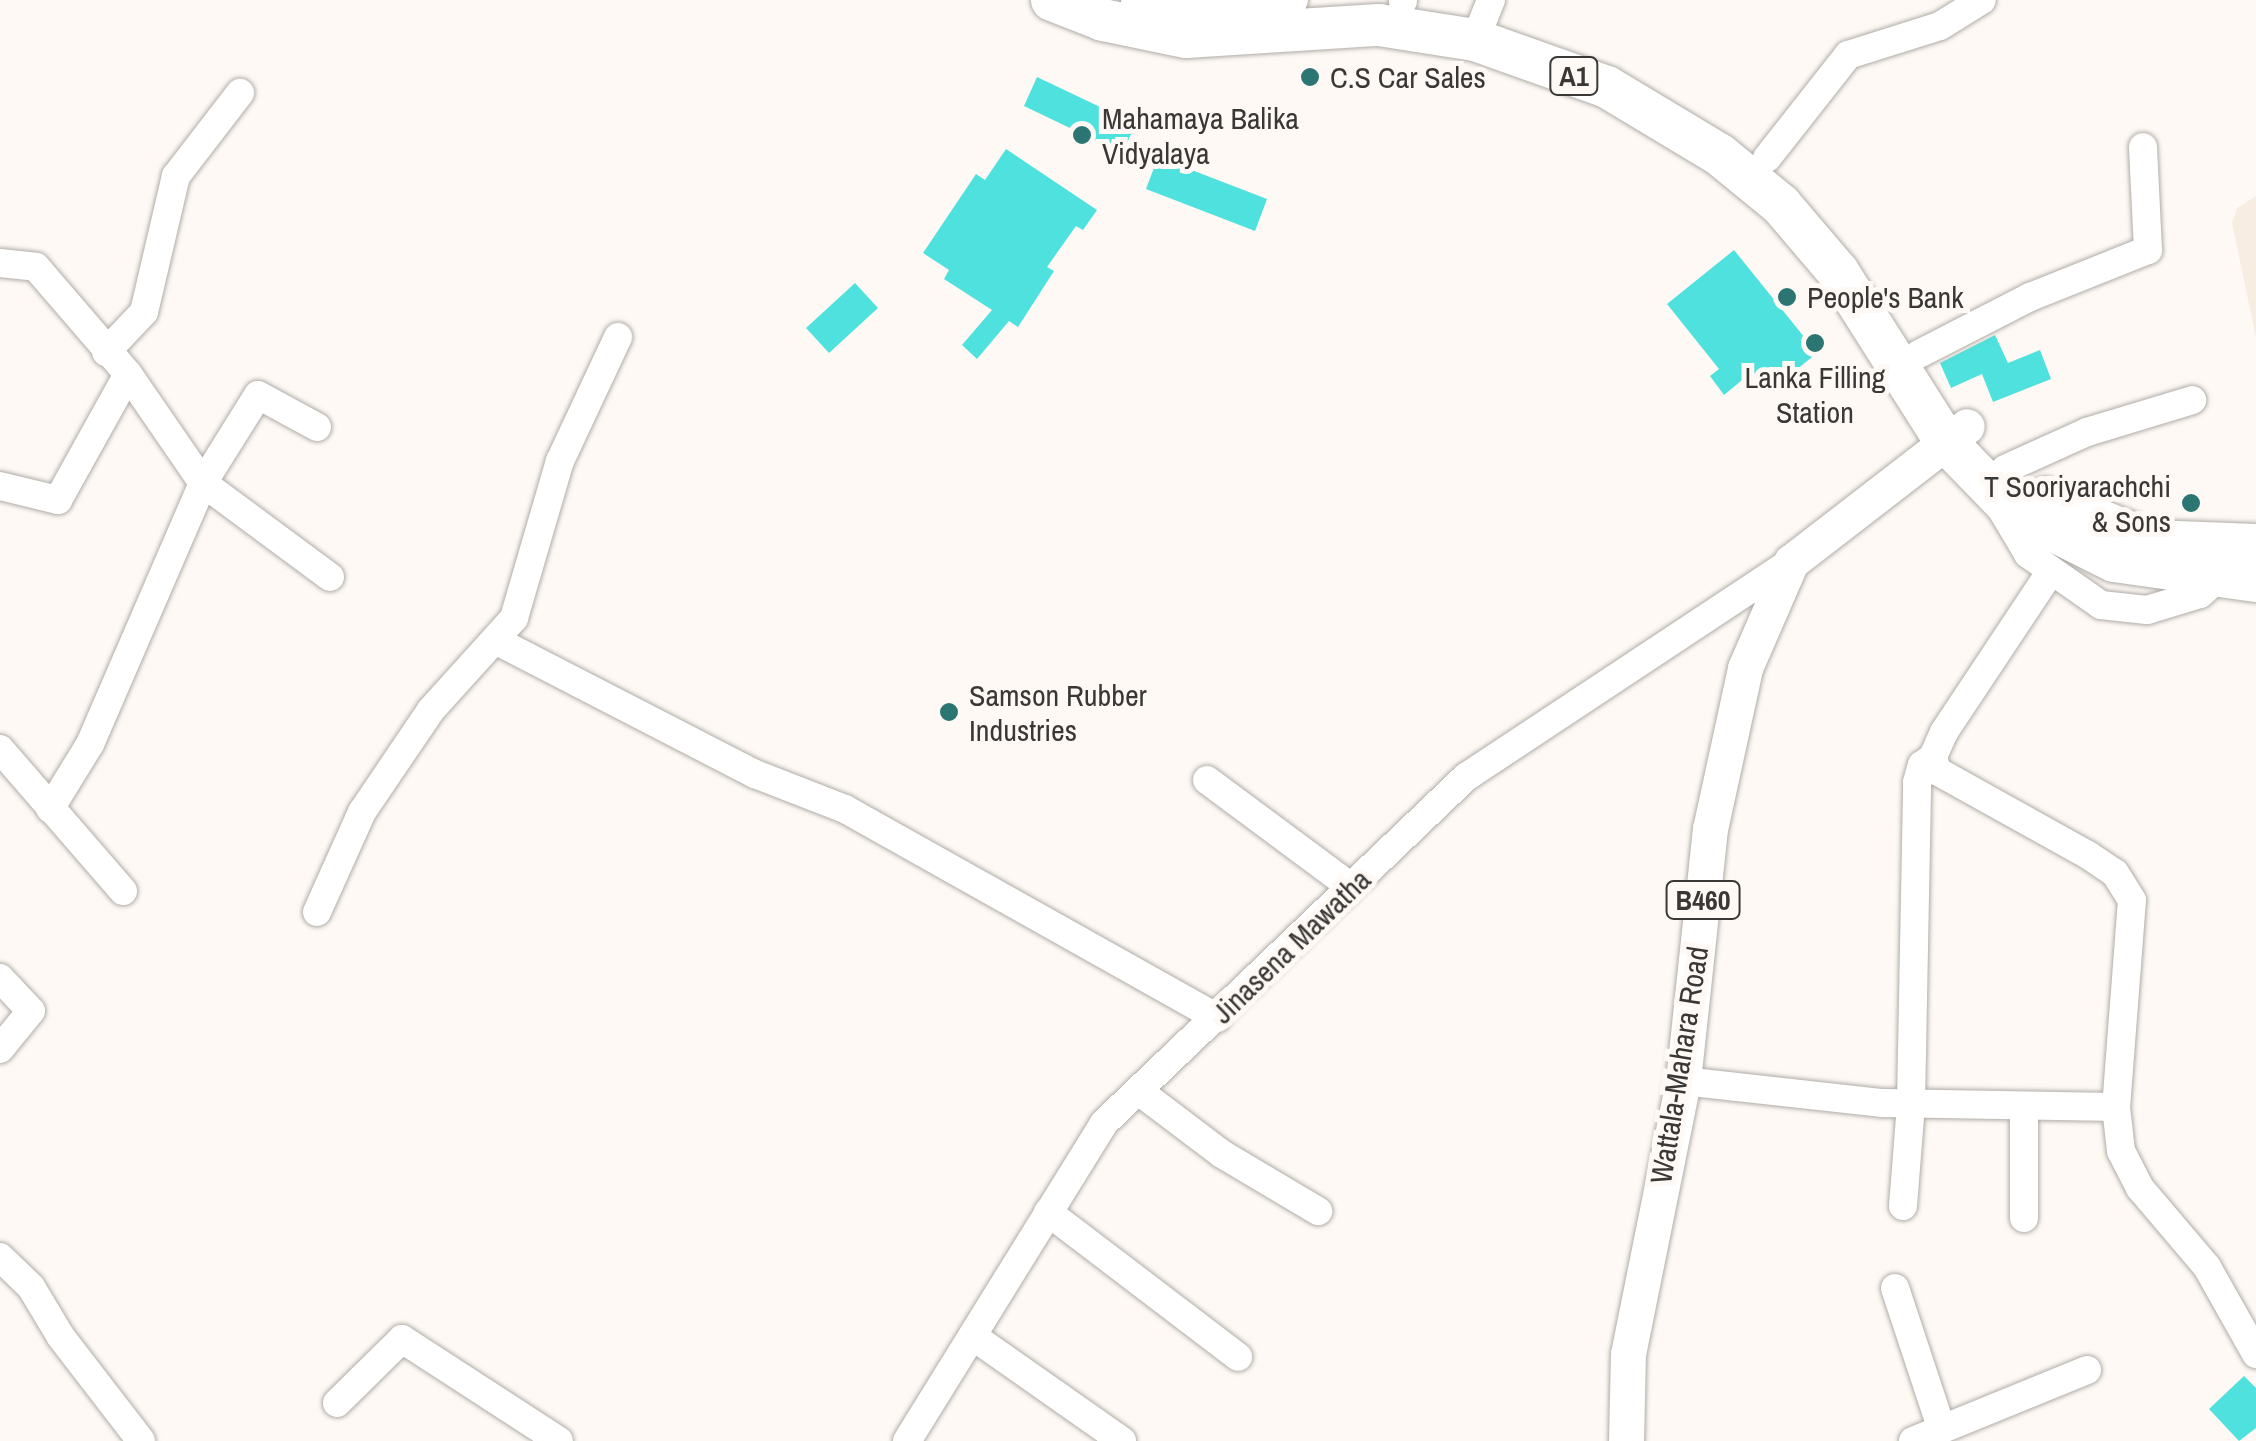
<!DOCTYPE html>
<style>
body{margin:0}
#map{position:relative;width:2256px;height:1441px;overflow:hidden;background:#fef9f4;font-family:"Archivo Narrow",sans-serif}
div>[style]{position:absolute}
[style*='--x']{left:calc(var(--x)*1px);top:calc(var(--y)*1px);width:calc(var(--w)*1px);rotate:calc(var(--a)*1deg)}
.built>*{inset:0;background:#f8ede3}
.building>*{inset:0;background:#4fe1dd}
.roads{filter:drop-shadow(0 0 2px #b0aca7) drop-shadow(0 0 2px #b0aca7)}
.minor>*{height:28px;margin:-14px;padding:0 14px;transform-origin:14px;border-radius:14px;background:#fff}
.major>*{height:35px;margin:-17.5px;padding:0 17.5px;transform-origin:17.5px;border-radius:17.5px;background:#fff}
.highway>*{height:42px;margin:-21px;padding:0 21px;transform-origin:21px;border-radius:21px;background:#fff}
.dots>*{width:28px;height:28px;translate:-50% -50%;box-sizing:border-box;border:5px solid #fef9f4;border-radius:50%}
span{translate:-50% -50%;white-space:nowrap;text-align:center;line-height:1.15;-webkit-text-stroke:10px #fef9f4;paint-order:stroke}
.shield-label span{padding:2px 8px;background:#fef9f4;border:2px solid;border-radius:8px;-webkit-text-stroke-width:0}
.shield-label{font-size:28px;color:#3a3836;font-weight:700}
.poi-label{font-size:30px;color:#3a3836}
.left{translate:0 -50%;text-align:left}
.right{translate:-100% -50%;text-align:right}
.street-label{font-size:30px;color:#3a3836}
</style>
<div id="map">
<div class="built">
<div style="clip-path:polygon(2256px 196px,2256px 338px,2232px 223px,2237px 208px)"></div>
</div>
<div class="building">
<div style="clip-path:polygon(1037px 77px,1136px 124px,1122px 153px,1024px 106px)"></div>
<div style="clip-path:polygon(1006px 149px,1097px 210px,1083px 230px,1076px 226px,1047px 267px,1054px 271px,1018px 327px,1009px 321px,977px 359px,962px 345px,992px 310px,944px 279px,949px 270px,923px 253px,976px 174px,985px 180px)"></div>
<div style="clip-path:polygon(1158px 157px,1267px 199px,1255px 231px,1146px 189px)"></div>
<div style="clip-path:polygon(1734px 250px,1817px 353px,1769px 392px,1753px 371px,1724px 395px,1710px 376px,1719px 369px,1667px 304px)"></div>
<div style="clip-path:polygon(855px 283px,878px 308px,829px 353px,806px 328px)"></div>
<div style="clip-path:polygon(1995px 335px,2008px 363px,2040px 350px,2051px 379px,1993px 402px,1982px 374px,1951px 388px,1940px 363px)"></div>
<div style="clip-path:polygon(2244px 1376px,2256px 1388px,2256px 1428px,2239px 1441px,2209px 1409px)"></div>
</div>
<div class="roads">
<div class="minor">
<div style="--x:1403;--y:1;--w:1;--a:-90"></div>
<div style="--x:1293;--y:2;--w:2;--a:-63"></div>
<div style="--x:1475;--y:40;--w:43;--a:-68.2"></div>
<div style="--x:1767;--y:158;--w:131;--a:-51.8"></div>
<div style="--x:1848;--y:55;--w:96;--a:-17.5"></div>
<div style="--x:1940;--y:26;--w:49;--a:-31.8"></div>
<div style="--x:0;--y:263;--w:36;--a:6"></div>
<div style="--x:36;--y:267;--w:141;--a:49.3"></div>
<div style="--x:128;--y:374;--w:132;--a:55.5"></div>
<div style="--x:203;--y:483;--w:284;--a:113.4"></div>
<div style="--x:90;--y:744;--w:76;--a:121.6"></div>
<div style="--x:106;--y:352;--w:55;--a:-46.5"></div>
<div style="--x:144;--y:312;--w:140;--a:-76.8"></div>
<div style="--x:176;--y:176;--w:105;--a:-52.4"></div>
<div style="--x:1919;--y:354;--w:125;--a:-27.2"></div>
<div style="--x:2030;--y:297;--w:127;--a:-21.7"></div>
<div style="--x:2148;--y:250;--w:103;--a:-92.8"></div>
<div style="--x:317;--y:427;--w:67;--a:-151.5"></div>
<div style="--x:258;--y:395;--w:104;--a:122"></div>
<div style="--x:203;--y:483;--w:158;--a:36.5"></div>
<div style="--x:2005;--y:469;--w:90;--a:-24.3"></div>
<div style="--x:2087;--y:432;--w:110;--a:-16.9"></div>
<div style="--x:0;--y:486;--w:60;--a:13.6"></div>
<div style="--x:58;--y:500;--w:144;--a:-60.9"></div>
<div style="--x:1996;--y:500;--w:63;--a:59.3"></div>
<div style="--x:2028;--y:554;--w:89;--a:34.9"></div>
<div style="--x:2101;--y:605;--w:46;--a:6.2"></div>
<div style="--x:2147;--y:610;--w:55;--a:-16.8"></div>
<div style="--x:2200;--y:594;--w:28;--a:-42"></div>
<div style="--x:2049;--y:574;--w:190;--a:123.6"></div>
<div style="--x:1944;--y:732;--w:27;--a:114"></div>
<div style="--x:1933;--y:757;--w:15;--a:74"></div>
<div style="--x:1937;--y:771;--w:173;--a:29.1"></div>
<div style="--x:2088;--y:855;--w:32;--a:34"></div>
<div style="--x:2115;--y:873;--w:32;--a:58"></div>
<div style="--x:2132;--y:900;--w:208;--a:94.4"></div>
<div style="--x:2116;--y:1107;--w:44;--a:83.5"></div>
<div style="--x:2121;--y:1151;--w:42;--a:62.8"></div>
<div style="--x:2140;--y:1188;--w:104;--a:49.7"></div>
<div style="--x:2207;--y:1267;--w:100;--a:60.6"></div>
<div style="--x:499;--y:642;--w:288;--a:27.3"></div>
<div style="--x:755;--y:774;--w:97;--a:21.3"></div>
<div style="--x:845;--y:809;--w:427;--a:29.3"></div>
<div style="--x:0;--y:749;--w:188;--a:49.1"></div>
<div style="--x:1207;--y:780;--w:179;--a:36.6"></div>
<div style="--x:317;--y:912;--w:110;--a:-65.8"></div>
<div style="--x:362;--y:812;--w:123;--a:-55.9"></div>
<div style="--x:431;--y:710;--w:124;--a:-47.9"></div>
<div style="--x:514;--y:618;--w:164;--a:-73.7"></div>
<div style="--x:560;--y:461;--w:137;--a:-64.9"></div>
<div style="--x:0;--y:978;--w:45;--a:46.8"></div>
<div style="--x:31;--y:1011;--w:49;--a:129.2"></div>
<div style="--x:1683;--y:1081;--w:201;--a:6.3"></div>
<div style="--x:1883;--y:1103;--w:233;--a:1"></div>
<div style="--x:1140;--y:1092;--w:103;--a:37.1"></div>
<div style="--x:1222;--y:1154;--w:112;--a:30.7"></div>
<div style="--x:1903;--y:1206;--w:102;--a:-85.5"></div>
<div style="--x:1911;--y:1104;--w:322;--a:-88.9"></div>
<div style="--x:1917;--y:782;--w:18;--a:-74"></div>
<div style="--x:1922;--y:765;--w:14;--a:-36"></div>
<div style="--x:1048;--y:1212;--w:239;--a:37.3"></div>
<div style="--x:2024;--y:1218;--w:112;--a:-90"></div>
<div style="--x:0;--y:1257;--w:43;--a:44.1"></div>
<div style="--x:31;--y:1287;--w:58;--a:59"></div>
<div style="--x:61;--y:1337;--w:131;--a:52.4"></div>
<div style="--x:1895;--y:1288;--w:146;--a:71.7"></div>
<div style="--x:974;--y:1337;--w:181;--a:35.1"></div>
<div style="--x:337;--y:1403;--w:91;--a:-44.6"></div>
<div style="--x:402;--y:1339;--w:187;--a:33"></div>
<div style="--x:907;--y:1441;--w:374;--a:-58.2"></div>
<div style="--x:1104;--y:1123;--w:501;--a:-43.71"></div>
<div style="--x:1466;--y:777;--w:390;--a:-33.5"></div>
<div style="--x:1913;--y:1441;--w:188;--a:-22.2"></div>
</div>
<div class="major">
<div style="--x:1626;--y:1441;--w:87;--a:-88.7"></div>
<div style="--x:1628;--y:1354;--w:278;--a:-78.6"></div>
<div style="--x:1683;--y:1081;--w:253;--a:-83.9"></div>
<div style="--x:1710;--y:829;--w:165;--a:-77.7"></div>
<div style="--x:1745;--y:668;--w:116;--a:-66.5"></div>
<div style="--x:1791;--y:562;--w:222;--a:-37.7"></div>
</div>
<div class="highway">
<div style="--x:1052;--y:0;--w:55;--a:21.4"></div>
<div style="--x:1103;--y:20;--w:85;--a:11.6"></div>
<div style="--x:1186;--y:37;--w:193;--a:-3.6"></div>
<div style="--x:1379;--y:25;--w:97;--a:8.9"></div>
<div style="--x:1475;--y:40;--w:140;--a:19.6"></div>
<div style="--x:1607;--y:87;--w:132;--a:31"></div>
<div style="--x:1720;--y:155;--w:79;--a:39.3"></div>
<div style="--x:1781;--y:205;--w:88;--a:49.6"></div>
<div style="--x:1838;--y:272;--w:201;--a:57.6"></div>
<div style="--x:1946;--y:442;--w:95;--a:45.9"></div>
<div style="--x:2012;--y:510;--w:114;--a:26.6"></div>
<div style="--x:2114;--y:561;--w:143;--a:8"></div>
<div style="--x:1142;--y:0;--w:124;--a:1.8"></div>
<div style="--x:2045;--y:498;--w:113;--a:22.3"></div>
<div style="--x:2150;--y:541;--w:106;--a:2.2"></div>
</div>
</div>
<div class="dots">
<div style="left:1310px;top:77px;background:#2b7573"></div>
<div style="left:1082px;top:135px;background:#2b7573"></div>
<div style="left:1787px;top:297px;background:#2b7573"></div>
<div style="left:1815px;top:343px;background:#2b7573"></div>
<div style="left:2191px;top:503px;background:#2b7573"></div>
<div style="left:949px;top:712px;background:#2b7573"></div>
</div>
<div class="shield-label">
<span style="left:1574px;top:76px">A1</span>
<span style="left:1703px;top:900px">B460</span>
</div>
<div class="poi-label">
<span class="left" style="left:1330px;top:77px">C.S Car Sales</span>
<span class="left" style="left:1102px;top:135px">Mahamaya Balika<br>Vidyalaya</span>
<span class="left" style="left:1807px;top:297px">People's Bank</span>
<span style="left:1815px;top:394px">Lanka Filling<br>Station</span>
<span class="right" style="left:2171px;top:503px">T Sooriyarachchi<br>&amp; Sons</span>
<span class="left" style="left:969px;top:712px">Samson Rubber<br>Industries</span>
</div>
<div class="street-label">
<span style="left:1291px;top:946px;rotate:-44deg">Jinasena Mawatha</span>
<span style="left:1679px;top:1065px;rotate:-81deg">Wattala-Mahara Road</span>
</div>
</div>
